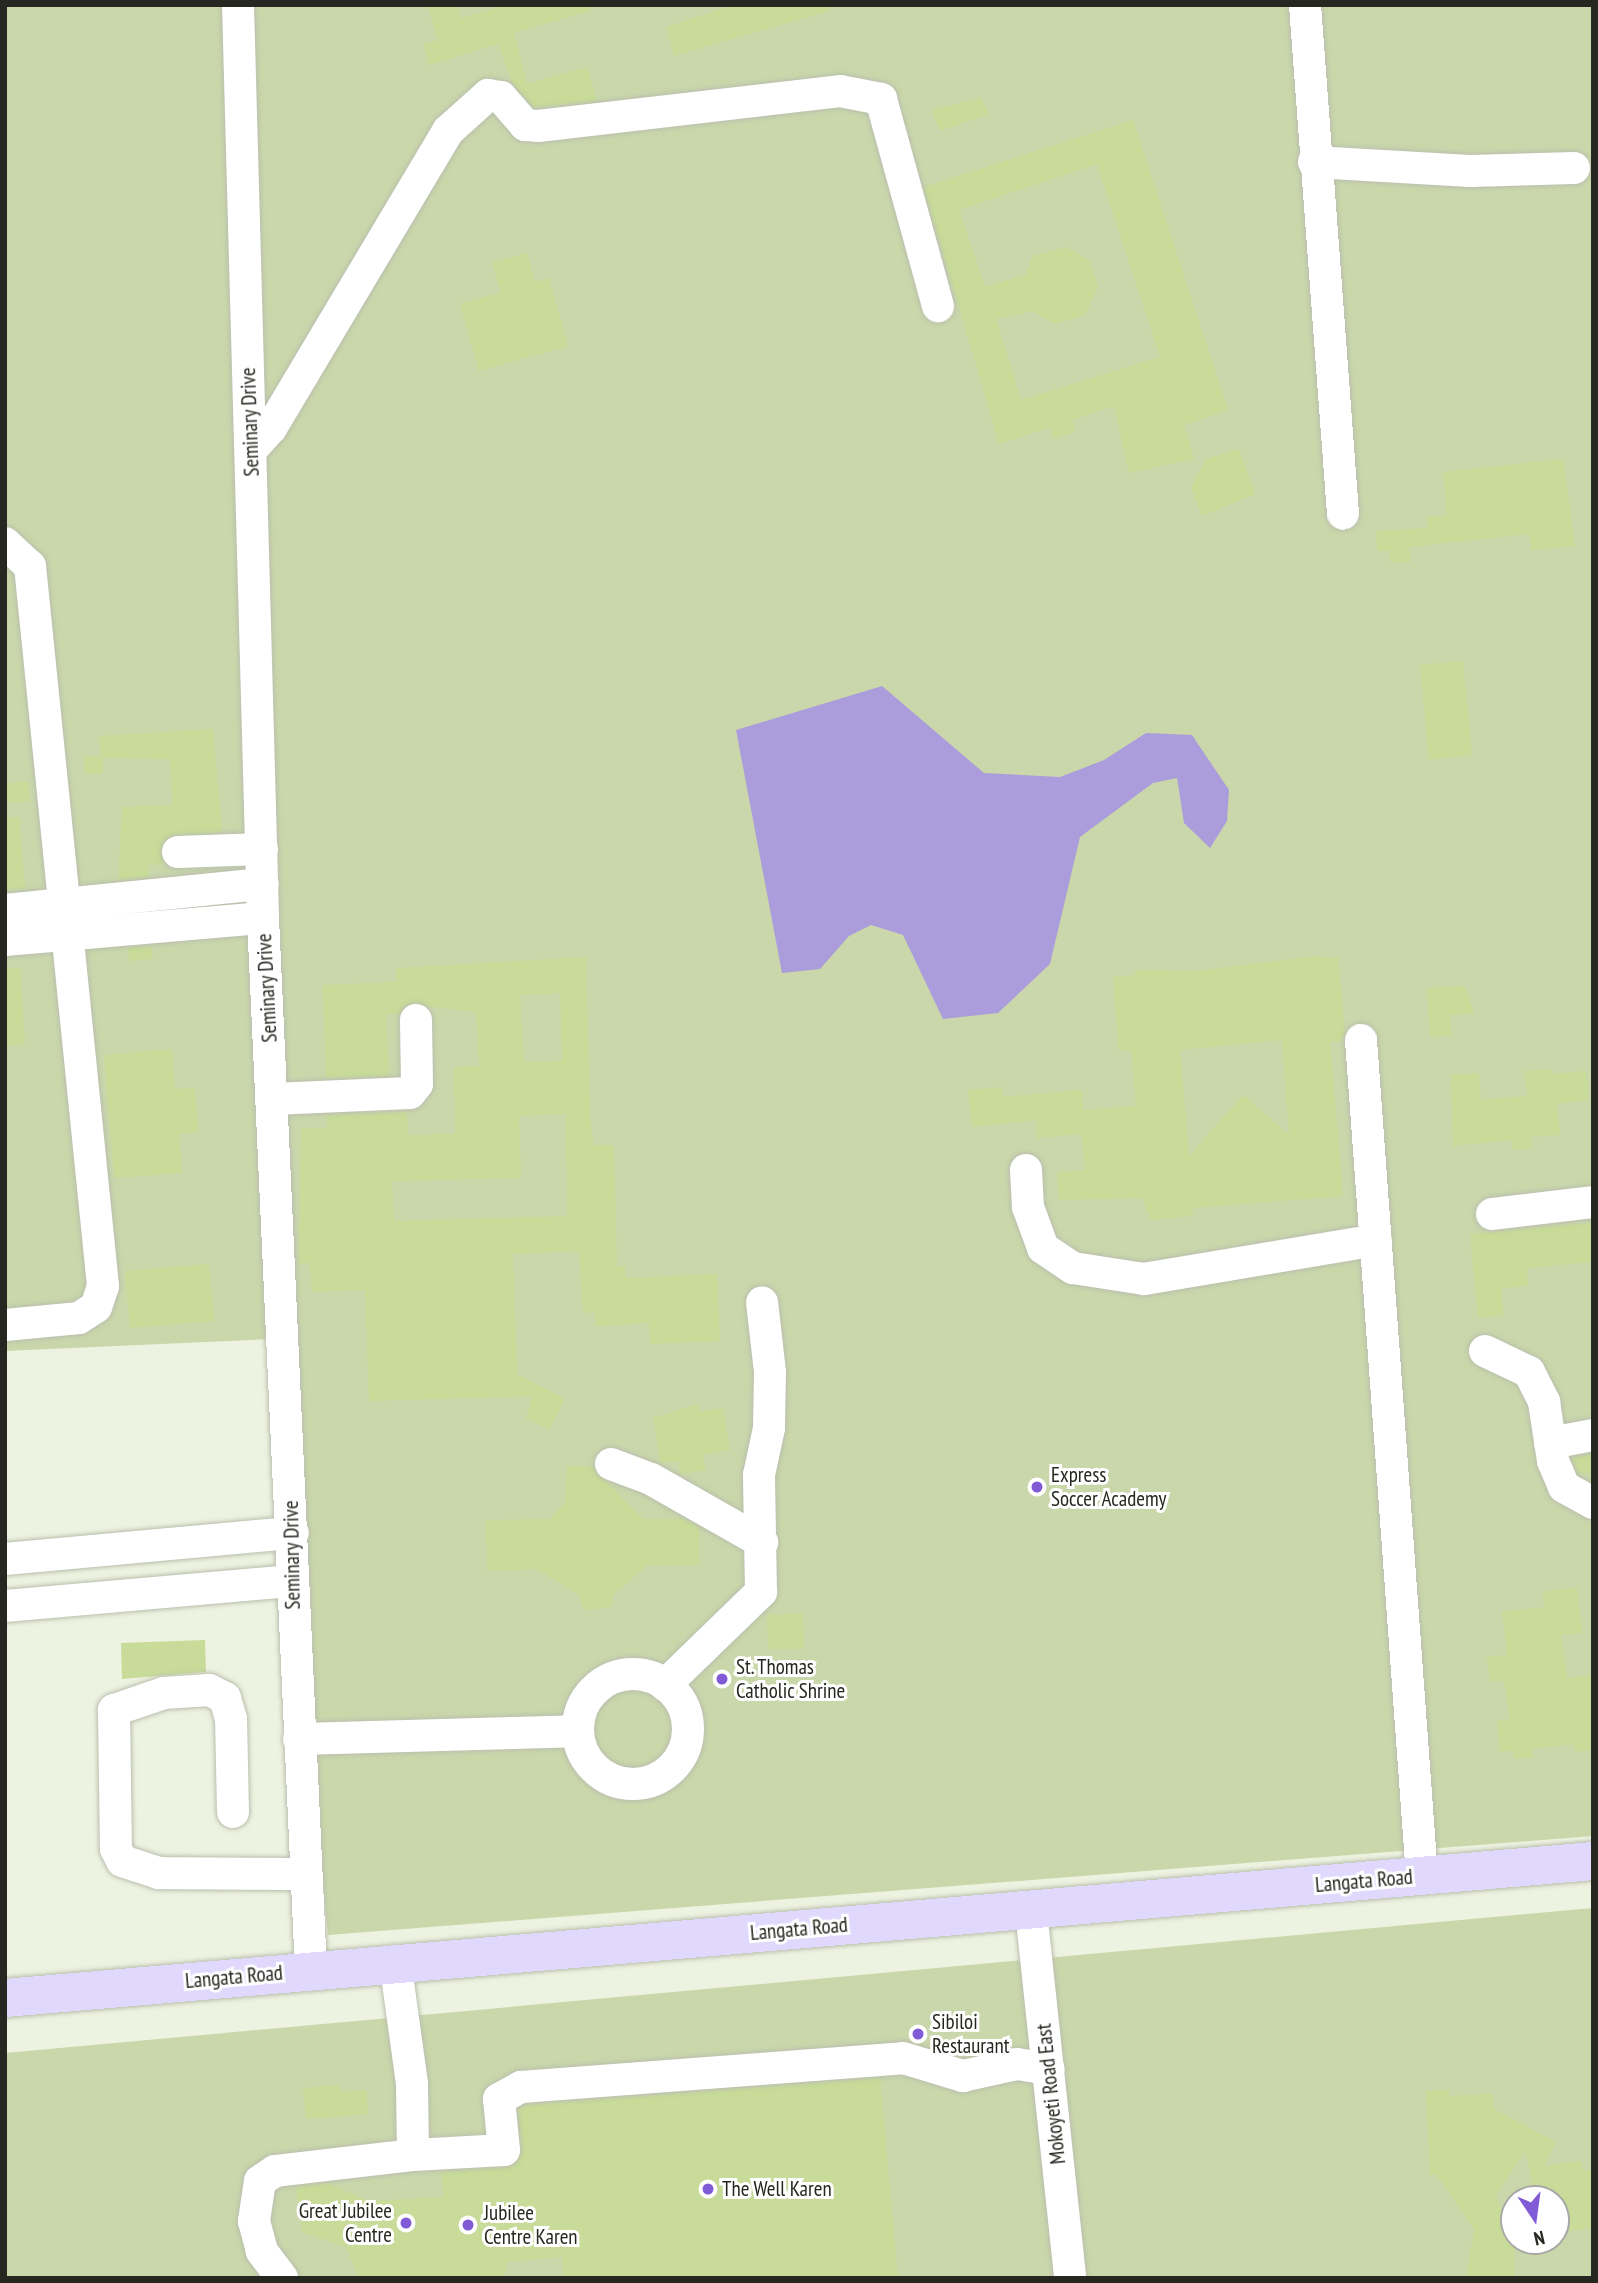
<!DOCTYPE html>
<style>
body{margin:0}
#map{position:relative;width:1598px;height:2283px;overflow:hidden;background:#eef3e1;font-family:"PT Sans Narrow",sans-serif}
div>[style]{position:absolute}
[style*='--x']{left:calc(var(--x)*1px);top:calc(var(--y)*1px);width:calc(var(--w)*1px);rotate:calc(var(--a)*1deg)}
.green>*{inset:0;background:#cad7aa}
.water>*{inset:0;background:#ab9ddb}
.building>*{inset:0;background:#c8db98}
.roads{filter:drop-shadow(0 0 2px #babfae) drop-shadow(0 0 2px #babfae)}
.minor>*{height:32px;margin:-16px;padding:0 16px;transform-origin:16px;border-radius:16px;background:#fff}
.minor>.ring{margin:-16px;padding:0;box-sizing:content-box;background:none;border:32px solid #fff;border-radius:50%}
.major>*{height:38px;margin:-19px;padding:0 19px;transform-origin:19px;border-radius:19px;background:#e0d9fd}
.dots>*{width:19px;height:19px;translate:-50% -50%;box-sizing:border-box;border:4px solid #fff;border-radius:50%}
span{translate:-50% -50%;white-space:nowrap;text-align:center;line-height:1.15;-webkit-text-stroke:6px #fff;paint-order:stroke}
.street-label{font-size:21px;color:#252720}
.poi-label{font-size:21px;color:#252720}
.left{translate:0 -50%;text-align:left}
.right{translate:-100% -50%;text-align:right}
.frame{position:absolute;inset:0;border:7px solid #252720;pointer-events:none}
.north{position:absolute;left:1500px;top:2185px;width:70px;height:70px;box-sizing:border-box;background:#fff;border:2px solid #a8a9a6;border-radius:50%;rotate:167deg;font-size:19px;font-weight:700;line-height:28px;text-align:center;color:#252720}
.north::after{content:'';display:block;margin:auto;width:24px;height:32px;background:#815bd5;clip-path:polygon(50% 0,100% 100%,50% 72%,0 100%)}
</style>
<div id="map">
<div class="green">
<div style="clip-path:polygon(5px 5px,1593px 5px,1593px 1836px,328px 1935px,272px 1339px,5px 1351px)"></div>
<div style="clip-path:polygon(evenodd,1593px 1908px,1593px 2278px,5px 2278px,5px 2053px,1593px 1908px,1514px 2199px,1556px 2199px,1556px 2241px,1514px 2241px,1514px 2199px)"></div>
</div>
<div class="water">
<div style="clip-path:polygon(882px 686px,984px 773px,1060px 777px,1104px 760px,1146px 733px,1192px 735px,1229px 790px,1227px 821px,1210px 848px,1184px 823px,1177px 778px,1153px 783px,1080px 837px,1050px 964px,998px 1013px,943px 1019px,903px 935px,871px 925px,849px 936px,820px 969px,782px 973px,736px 730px)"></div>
</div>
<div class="building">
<div style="clip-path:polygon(427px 5px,458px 5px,461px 18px,506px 5px,589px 5px,590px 11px,514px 33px,527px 84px,587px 67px,597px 101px,534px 107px,513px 84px,498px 44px,429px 65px,423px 44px,438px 40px)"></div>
<div style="clip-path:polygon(733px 5px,828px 5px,829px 11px,674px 56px,666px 27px)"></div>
<div style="clip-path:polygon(981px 98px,989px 114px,940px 131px,931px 110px)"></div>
<div style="clip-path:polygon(evenodd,1133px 120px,1228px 410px,1184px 425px,1194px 459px,1129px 473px,1114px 406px,1072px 420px,1075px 432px,1053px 439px,1050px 427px,999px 444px,924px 187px,1133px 120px,1097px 164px,1160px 357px,1021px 400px,996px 319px,1032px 311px,1056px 324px,1085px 315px,1098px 287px,1089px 260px,1066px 247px,1033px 256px,1025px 275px,985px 287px,959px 210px,1097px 164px)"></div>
<div style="clip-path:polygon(527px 253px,535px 282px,549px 278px,568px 346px,479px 371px,460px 304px,501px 292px,492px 263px)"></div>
<div style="clip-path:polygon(1239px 449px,1255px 494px,1202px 516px,1191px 488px,1206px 459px)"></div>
<div style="clip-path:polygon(1563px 459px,1575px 546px,1531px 550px,1529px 534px,1409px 547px,1410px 562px,1391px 563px,1390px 551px,1377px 551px,1376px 531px,1428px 528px,1427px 517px,1447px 515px,1443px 472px)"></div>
<div style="clip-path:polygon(1463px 661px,1472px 755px,1429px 760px,1420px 665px)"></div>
<div style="clip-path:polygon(213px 729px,222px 832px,167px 837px,160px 852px,165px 864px,148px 865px,149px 877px,118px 880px,122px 807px,173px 805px,170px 759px,103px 758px,103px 774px,85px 774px,84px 756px,101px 756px,99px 736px)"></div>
<div style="clip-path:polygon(28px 782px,29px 801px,5px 803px,5px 783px)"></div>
<div style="clip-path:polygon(19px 817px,25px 888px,5px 890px,5px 818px)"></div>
<div style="clip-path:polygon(151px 946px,153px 959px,129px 961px,128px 948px)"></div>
<div style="clip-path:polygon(evenodd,1315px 956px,1338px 958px,1345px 1031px,1341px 1041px,1330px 1042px,1343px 1196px,1192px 1208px,1193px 1216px,1151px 1220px,1142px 1198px,1059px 1200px,1057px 1173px,1085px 1170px,1082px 1134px,1037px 1138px,1036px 1120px,972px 1127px,968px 1090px,1002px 1087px,1003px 1097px,1082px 1090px,1083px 1110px,1136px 1106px,1131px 1050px,1119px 1051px,1113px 977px,1135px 975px,1135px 970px,1194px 971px,1315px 956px,1282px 1040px,1289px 1135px,1243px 1095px,1189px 1156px,1180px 1050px,1282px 1040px)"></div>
<div style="clip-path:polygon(evenodd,586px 957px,590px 1117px,594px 1145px,614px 1145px,617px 1266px,625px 1266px,626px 1278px,717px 1274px,720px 1341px,650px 1344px,649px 1323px,596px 1326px,595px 1312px,583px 1313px,579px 1251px,513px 1254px,517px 1374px,565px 1399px,549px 1430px,526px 1418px,532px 1396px,369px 1401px,365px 1290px,312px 1292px,310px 1263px,299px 1264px,301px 1128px,327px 1128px,327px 1115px,407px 1112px,408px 1135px,455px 1134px,454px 1067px,479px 1066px,476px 1012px,407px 1004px,399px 1014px,386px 1014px,389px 1076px,326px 1078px,323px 985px,397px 982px,396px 968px,586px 957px,560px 993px,562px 1061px,524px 1062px,520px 995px,560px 993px,586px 957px,566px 1114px,567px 1216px,394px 1221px,392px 1181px,521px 1178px,519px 1116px,566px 1114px)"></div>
<div style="clip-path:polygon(20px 968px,25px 1044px,5px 1046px,5px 969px)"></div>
<div style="clip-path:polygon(1465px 986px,1474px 1014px,1450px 1015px,1452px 1035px,1430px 1037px,1427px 988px)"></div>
<div style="clip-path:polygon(172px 1049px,175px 1089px,195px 1088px,198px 1132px,179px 1134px,182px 1173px,114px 1178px,104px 1055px)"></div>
<div style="clip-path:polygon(1551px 1069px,1551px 1074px,1586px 1071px,1589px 1100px,1557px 1104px,1560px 1135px,1531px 1137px,1532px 1148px,1513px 1150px,1512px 1140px,1453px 1146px,1451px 1075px,1479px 1073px,1481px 1100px,1527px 1096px,1524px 1071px)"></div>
<div style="clip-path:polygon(1593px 1223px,1593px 1262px,1527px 1268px,1528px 1285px,1501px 1289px,1504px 1315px,1478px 1318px,1470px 1234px)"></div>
<div style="clip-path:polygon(209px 1264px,214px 1321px,130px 1328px,125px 1271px)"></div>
<div style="clip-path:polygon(698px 1404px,699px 1412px,723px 1408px,730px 1450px,703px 1455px,706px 1470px,680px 1474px,678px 1461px,661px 1463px,653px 1418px)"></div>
<div style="clip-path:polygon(1593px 1454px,1593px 1472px,1578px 1474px,1572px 1458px)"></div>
<div style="clip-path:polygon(567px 1466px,593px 1467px,643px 1519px,684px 1519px,699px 1528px,699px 1565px,647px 1565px,613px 1595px,611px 1607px,584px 1610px,579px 1595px,537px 1569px,487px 1571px,486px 1520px,550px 1519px,565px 1502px)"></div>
<div style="clip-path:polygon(1577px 1588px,1582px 1633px,1561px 1635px,1567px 1678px,1592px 1675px,1593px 1750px,1575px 1752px,1574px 1744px,1532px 1749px,1533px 1757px,1514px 1759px,1513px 1750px,1500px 1752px,1497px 1721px,1510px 1719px,1504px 1681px,1490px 1681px,1487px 1657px,1507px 1655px,1502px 1612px,1544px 1607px,1543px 1591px)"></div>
<div style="clip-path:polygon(803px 1614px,804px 1649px,768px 1649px,767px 1615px)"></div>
<div style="clip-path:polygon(205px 1640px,206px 1672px,122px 1679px,121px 1643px)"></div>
<div style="clip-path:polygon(880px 2078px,898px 2278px,564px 2278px,562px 2257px,507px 2262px,504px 2278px,359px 2278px,346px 2247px,302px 2232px,296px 2187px,327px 2183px,368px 2201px,444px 2197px,441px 2172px,514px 2166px,522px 2149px,518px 2109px,526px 2105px)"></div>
<div style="clip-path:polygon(340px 2085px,340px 2092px,366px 2090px,368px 2114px,306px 2119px,303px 2088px)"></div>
<div style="clip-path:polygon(1449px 2090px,1449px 2096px,1493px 2094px,1494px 2109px,1556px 2142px,1544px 2166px,1581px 2161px,1583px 2171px,1593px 2170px,1593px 2228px,1556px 2233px,1556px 2199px,1536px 2199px,1525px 2150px,1496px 2196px,1507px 2223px,1514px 2222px,1514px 2278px,1466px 2278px,1474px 2229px,1436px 2174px,1430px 2175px,1426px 2091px)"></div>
</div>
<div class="roads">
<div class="minor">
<div style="--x:238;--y:5;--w:913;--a:88.43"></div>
<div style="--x:263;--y:918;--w:1054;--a:87.39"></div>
<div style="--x:1305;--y:5;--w:510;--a:85.73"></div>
<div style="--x:1314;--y:162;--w:156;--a:3.3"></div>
<div style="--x:1470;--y:171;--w:104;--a:-1.7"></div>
<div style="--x:251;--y:450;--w:30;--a:-48"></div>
<div style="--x:271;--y:428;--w:346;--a:-59.2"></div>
<div style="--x:448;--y:131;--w:54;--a:-42"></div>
<div style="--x:488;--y:95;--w:13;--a:9"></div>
<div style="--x:501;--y:97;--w:37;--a:49"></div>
<div style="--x:525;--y:125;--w:13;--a:4"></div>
<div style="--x:538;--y:126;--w:304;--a:-6.6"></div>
<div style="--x:840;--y:91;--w:42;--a:11"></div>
<div style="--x:881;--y:99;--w:215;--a:74.6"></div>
<div style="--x:5;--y:543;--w:34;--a:43"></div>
<div style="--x:30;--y:566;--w:724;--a:84.21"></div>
<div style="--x:103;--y:1286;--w:22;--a:108"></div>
<div style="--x:96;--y:1307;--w:20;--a:147"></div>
<div style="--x:79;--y:1318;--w:74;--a:174.6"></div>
<div style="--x:178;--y:852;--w:84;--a:-2"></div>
<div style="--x:5;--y:910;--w:259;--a:-5.8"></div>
<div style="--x:5;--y:940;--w:259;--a:-4.9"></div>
<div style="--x:1361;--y:1040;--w:838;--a:85.83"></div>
<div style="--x:273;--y:1099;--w:137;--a:-2.5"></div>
<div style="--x:410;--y:1093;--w:11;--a:-52"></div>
<div style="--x:417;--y:1084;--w:64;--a:-90.9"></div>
<div style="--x:1026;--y:1170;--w:37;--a:87"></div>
<div style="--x:1028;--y:1207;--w:44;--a:69.9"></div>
<div style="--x:1043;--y:1248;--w:36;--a:34"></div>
<div style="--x:1073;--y:1268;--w:72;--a:8.8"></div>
<div style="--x:1144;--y:1279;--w:235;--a:-9.5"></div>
<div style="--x:1492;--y:1214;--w:102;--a:-6.8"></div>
<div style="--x:1485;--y:1351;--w:49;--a:25.5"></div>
<div style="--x:1529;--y:1372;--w:34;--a:63"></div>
<div style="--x:1544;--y:1402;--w:60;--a:81.3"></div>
<div style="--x:1553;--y:1461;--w:28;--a:67"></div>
<div style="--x:1564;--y:1487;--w:33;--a:29"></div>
<div style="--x:1550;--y:1443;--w:44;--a:-10.5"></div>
<div style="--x:611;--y:1464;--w:43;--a:20.6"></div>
<div style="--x:651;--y:1479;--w:128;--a:29.6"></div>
<div style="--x:5;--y:1559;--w:289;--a:-5.2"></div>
<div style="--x:5;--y:1606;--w:288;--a:-5"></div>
<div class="ring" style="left:578px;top:1674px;width:78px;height:78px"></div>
<div style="--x:665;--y:1685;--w:134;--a:-44.1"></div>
<div style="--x:761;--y:1592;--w:117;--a:-91"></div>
<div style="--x:759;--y:1475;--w:48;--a:-78"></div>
<div style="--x:769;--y:1428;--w:56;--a:-89"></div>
<div style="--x:770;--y:1372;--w:70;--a:-96.5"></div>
<div style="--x:299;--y:1739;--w:278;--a:-1.6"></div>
<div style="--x:233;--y:1812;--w:93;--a:-91.2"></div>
<div style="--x:231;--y:1719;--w:22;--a:-106"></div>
<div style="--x:225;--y:1698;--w:18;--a:-153"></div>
<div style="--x:209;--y:1690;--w:45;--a:176.2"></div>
<div style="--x:164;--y:1693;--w:53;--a:161.2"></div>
<div style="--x:114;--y:1710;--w:139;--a:89.2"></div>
<div style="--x:116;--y:1849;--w:13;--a:63"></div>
<div style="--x:122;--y:1861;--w:38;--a:18"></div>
<div style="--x:158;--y:1873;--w:148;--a:0.4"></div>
<div style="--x:1031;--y:1911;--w:369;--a:83.9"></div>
<div style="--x:395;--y:1961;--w:124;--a:82.1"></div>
<div style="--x:412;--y:2084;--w:71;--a:89.2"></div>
<div style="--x:413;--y:2155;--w:91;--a:-3.1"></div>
<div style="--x:504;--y:2150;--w:51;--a:-95.6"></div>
<div style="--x:499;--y:2099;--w:25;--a:-29"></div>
<div style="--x:521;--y:2087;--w:383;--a:-4.3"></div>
<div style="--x:903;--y:2058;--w:63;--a:16.7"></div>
<div style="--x:963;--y:2076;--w:55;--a:-12.5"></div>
<div style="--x:1017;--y:2064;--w:32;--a:9"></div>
<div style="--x:282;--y:2278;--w:34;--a:-127"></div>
<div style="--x:262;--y:2251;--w:31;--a:-105"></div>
<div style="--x:254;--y:2221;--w:40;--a:-81.5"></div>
<div style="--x:260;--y:2181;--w:18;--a:-34"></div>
<div style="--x:275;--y:2171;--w:139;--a:-6.6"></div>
</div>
<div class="major">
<div style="--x:5;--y:1998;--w:1594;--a:-4.93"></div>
</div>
</div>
<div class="dots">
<div style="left:1037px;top:1487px;background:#815bd5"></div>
<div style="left:722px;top:1679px;background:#815bd5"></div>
<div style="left:918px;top:2034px;background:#815bd5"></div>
<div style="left:708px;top:2189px;background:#815bd5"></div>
<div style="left:406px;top:2223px;background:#815bd5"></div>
<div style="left:468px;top:2225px;background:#815bd5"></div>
</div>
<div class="street-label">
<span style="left:250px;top:422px;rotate:-92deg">Seminary Drive</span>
<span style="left:267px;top:988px;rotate:-93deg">Seminary Drive</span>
<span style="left:292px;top:1555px;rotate:-91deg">Seminary Drive</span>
<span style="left:1364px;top:1881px;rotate:-5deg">Langata Road</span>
<span style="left:799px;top:1929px;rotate:-5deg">Langata Road</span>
<span style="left:234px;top:1977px;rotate:-5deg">Langata Road</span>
<span style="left:1051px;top:2094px;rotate:-96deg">Mokoyeti Road East</span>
</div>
<div class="poi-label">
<span class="left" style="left:1051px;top:1487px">Express<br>Soccer Academy</span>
<span class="left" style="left:736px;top:1679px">St. Thomas<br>Catholic Shrine</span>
<span class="left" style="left:932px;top:2034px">Sibiloi<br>Restaurant</span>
<span class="left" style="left:722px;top:2189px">The Well Karen</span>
<span class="right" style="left:392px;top:2223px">Great Jubilee<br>Centre</span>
<span class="left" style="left:484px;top:2225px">Jubilee<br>Centre Karen</span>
</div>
<div class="frame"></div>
<div class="north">N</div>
</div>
